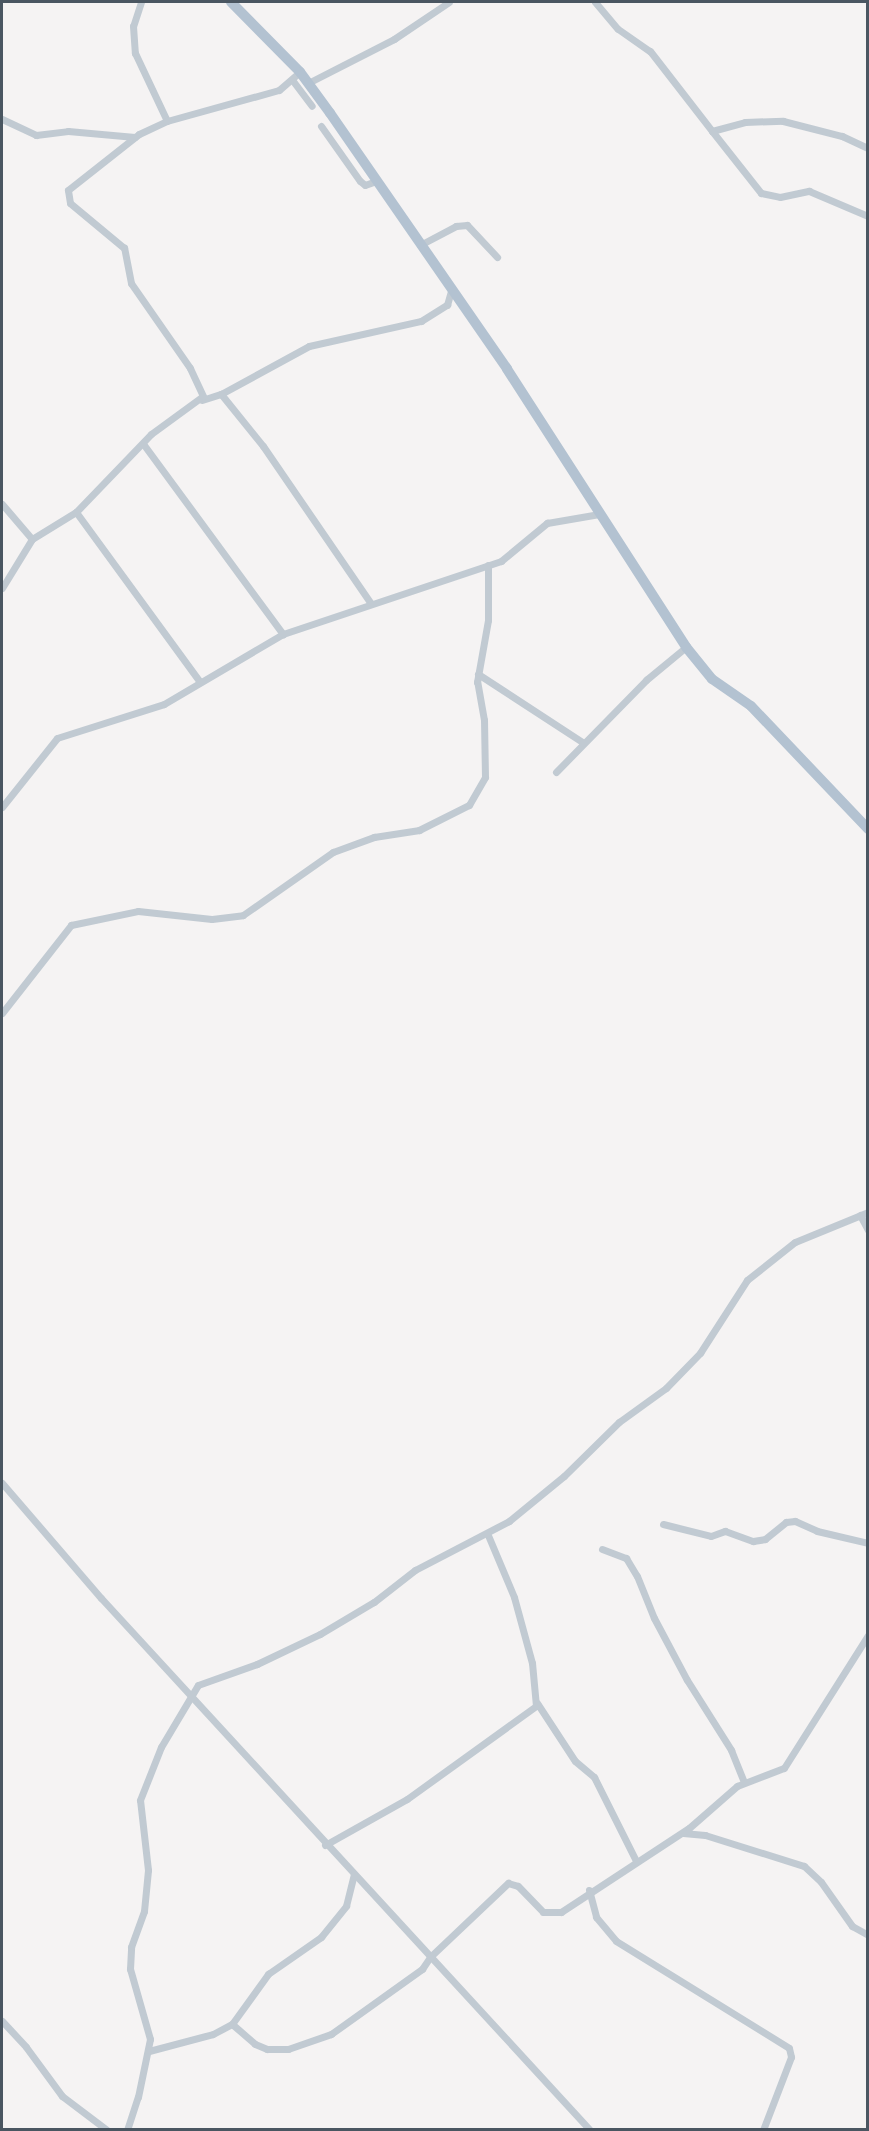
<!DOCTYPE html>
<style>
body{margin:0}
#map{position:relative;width:869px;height:2131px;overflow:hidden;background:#f5f3f3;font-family:Helvetica,sans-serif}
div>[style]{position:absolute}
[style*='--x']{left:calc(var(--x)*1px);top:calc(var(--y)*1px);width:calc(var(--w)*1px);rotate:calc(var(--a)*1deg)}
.street>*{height:7px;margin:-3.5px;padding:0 3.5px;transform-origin:3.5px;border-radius:3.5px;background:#c1cad2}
.primary>*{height:10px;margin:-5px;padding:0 5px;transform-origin:5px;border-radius:5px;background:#b3c2d1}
span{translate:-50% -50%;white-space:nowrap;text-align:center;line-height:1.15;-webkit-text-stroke:6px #fff;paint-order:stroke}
.frame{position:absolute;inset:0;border:3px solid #4a5661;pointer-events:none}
</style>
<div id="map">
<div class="street">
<div style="--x:141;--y:2;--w:25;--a:108"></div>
<div style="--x:133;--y:26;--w:27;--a:86"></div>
<div style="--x:135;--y:53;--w:75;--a:64.8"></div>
<div style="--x:595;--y:2;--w:35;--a:50"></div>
<div style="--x:618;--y:29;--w:39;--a:35"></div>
<div style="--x:650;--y:51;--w:101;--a:52.2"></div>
<div style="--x:712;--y:131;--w:34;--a:-15"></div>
<div style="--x:745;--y:122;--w:38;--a:-2"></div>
<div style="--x:783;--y:121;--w:61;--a:14.3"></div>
<div style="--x:842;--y:136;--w:29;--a:25"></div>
<div style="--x:293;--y:81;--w:31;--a:53"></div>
<div style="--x:308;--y:83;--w:97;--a:-27.1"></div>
<div style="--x:394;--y:39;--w:66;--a:-33.9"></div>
<div style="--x:2;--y:119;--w:38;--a:25"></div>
<div style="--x:36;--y:135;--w:32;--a:-7"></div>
<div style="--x:68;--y:131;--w:67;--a:5.1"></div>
<div style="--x:321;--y:126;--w:67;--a:54.7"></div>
<div style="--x:360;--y:181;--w:6;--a:39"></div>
<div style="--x:365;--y:185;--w:12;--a:-20"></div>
<div style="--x:712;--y:131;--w:79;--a:51.7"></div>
<div style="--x:761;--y:193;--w:19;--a:12"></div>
<div style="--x:780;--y:197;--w:30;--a:-12"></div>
<div style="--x:809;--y:191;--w:64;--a:23"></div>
<div style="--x:420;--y:245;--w:41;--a:-27.8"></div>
<div style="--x:456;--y:226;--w:11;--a:-5"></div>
<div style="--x:467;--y:225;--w:44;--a:46.8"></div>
<div style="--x:221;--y:394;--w:67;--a:51.1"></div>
<div style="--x:263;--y:446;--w:191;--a:55.6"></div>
<div style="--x:202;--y:400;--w:20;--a:-18"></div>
<div style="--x:221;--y:394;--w:100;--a:-28.6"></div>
<div style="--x:309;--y:346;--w:115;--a:-12.6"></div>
<div style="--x:421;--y:321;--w:31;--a:-32"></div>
<div style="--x:447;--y:305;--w:15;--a:-74"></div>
<div style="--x:144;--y:445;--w:235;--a:53.7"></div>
<div style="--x:2;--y:504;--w:46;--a:49.4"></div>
<div style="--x:76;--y:512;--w:210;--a:53.9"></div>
<div style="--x:2;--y:588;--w:57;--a:-58.5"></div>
<div style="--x:32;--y:539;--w:52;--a:-31.5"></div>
<div style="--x:76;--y:512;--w:108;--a:-46.1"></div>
<div style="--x:151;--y:434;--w:64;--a:-36.2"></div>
<div style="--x:203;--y:396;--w:31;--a:-115"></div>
<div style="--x:190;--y:368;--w:103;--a:-124.8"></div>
<div style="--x:131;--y:283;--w:36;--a:-101"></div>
<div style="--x:124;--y:248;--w:70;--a:-140.2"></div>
<div style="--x:70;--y:203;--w:13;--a:-99"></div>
<div style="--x:68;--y:190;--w:90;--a:-38.3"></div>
<div style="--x:139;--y:134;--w:31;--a:-25"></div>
<div style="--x:167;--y:121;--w:116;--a:-15.5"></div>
<div style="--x:279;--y:90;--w:28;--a:-41"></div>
<div style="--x:478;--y:674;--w:126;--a:33.1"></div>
<div style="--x:556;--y:772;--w:129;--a:-45.6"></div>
<div style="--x:646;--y:680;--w:52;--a:-39.5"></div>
<div style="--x:2;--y:807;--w:88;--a:-51.4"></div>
<div style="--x:57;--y:738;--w:112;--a:-17.6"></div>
<div style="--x:164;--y:704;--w:138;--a:-30.5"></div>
<div style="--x:283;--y:634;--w:230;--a:-18.5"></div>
<div style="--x:501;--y:561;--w:60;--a:-39.6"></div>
<div style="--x:547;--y:523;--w:53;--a:-9.8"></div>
<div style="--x:2;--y:1013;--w:112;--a:-51.9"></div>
<div style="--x:71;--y:925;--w:68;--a:-11.8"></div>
<div style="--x:138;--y:911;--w:74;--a:6.2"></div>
<div style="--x:212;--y:919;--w:31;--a:-7"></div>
<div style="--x:243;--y:915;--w:110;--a:-35"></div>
<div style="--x:333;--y:852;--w:44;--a:-20.1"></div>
<div style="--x:374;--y:837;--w:46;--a:-8.8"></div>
<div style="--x:419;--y:830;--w:56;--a:-26.6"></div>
<div style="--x:469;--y:805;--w:32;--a:-60"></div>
<div style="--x:485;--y:777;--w:57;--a:-91"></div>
<div style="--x:484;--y:720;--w:39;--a:-100"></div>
<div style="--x:477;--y:682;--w:63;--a:-79.9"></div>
<div style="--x:488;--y:620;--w:55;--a:-90"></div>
<div style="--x:860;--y:1215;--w:17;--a:62"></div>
<div style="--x:2;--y:1483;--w:152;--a:49.3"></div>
<div style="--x:101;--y:1598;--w:723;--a:47.41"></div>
<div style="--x:663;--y:1524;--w:49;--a:14"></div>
<div style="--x:711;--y:1536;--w:15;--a:-20"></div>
<div style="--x:725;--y:1531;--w:30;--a:20"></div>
<div style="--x:753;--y:1541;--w:12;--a:-9"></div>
<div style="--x:765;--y:1539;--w:27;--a:-39"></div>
<div style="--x:786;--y:1522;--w:9;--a:-6"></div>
<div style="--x:795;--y:1521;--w:24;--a:24"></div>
<div style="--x:817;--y:1531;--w:52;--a:13.2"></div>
<div style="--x:602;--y:1549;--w:26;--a:21"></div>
<div style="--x:626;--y:1558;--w:21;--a:59"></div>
<div style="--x:637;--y:1576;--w:45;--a:68"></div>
<div style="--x:654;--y:1618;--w:70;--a:62"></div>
<div style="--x:687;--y:1680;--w:83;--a:57.8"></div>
<div style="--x:731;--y:1750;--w:35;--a:68"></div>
<div style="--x:537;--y:1703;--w:69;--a:56.8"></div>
<div style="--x:575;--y:1761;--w:25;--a:40"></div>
<div style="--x:594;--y:1777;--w:94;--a:63.4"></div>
<div style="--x:683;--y:1833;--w:22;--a:5"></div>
<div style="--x:705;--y:1835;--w:104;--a:17.4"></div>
<div style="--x:804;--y:1866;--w:23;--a:43"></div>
<div style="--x:821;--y:1882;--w:54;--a:54.8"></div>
<div style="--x:852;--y:1926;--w:18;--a:29"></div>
<div style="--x:325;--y:1845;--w:94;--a:-29.3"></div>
<div style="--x:407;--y:1799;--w:159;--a:-35.8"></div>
<div style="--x:536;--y:1706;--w:43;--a:-95.3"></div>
<div style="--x:532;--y:1663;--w:68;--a:-105.3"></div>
<div style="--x:514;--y:1597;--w:67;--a:-112.8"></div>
<div style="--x:589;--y:1890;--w:28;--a:75"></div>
<div style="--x:596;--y:1917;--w:31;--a:50"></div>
<div style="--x:616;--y:1941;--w:203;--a:31.7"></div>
<div style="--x:789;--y:2048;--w:9;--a:77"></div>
<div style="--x:791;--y:2057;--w:78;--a:111"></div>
<div style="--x:2;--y:2021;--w:35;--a:47"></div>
<div style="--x:26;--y:2047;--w:61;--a:53.7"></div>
<div style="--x:62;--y:2096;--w:56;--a:37.1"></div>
<div style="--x:232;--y:2024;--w:30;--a:41"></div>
<div style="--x:255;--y:2044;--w:13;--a:23"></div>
<div style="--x:267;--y:2049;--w:21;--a:0"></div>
<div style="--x:288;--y:2049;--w:46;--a:-19.2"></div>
<div style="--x:331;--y:2034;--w:112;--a:-35.5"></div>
<div style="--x:422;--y:1969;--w:14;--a:-56"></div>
<div style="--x:430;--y:1957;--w:108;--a:-43.5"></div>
<div style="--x:508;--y:1883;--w:10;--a:17"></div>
<div style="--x:518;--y:1886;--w:36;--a:46"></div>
<div style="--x:543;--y:1912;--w:18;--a:0"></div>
<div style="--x:561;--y:1912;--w:153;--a:-33.3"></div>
<div style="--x:689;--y:1828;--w:64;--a:-41.2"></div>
<div style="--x:737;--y:1786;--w:50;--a:-21"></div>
<div style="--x:784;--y:1768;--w:157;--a:-57.7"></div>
<div style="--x:149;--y:2051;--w:66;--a:-14.9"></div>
<div style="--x:213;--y:2034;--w:21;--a:-28"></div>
<div style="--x:232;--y:2024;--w:62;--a:-54.2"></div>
<div style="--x:268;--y:1974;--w:65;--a:-34.9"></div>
<div style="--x:321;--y:1937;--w:40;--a:-51"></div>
<div style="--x:346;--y:1906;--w:32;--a:-76"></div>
<div style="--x:127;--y:2130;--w:35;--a:-72"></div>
<div style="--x:138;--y:2097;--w:59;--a:-78.3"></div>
<div style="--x:150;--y:2039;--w:73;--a:-105.9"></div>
<div style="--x:130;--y:1969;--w:22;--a:-87"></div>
<div style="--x:131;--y:1947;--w:38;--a:-70"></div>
<div style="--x:144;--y:1911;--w:41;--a:-84.4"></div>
<div style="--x:148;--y:1870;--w:70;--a:-96.5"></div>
<div style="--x:140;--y:1800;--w:57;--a:-68.4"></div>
<div style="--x:161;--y:1747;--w:72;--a:-59.2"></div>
<div style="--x:198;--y:1685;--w:63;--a:-19.6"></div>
<div style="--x:257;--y:1664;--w:70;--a:-25.5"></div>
<div style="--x:320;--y:1634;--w:63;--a:-30.7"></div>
<div style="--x:374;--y:1602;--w:52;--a:-38"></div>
<div style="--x:415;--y:1570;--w:106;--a:-27.5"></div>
<div style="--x:509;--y:1521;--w:71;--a:-39.3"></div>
<div style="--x:564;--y:1476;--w:77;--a:-44.5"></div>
<div style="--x:619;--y:1422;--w:58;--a:-35.9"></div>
<div style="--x:666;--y:1388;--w:49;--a:-45.8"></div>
<div style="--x:700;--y:1353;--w:87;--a:-57.2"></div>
<div style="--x:747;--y:1280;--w:61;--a:-38.4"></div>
<div style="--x:795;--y:1242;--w:79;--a:-22.3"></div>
</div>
<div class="primary">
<div style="--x:231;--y:2;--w:98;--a:45.4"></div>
<div style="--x:300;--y:72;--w:51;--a:53.8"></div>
<div style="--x:330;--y:113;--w:311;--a:55.3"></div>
<div style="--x:507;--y:369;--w:331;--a:57.2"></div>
<div style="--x:686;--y:647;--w:41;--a:50.9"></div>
<div style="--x:712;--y:679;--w:47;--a:34.7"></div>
<div style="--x:751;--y:706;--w:170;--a:46.4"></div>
</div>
<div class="frame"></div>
</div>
